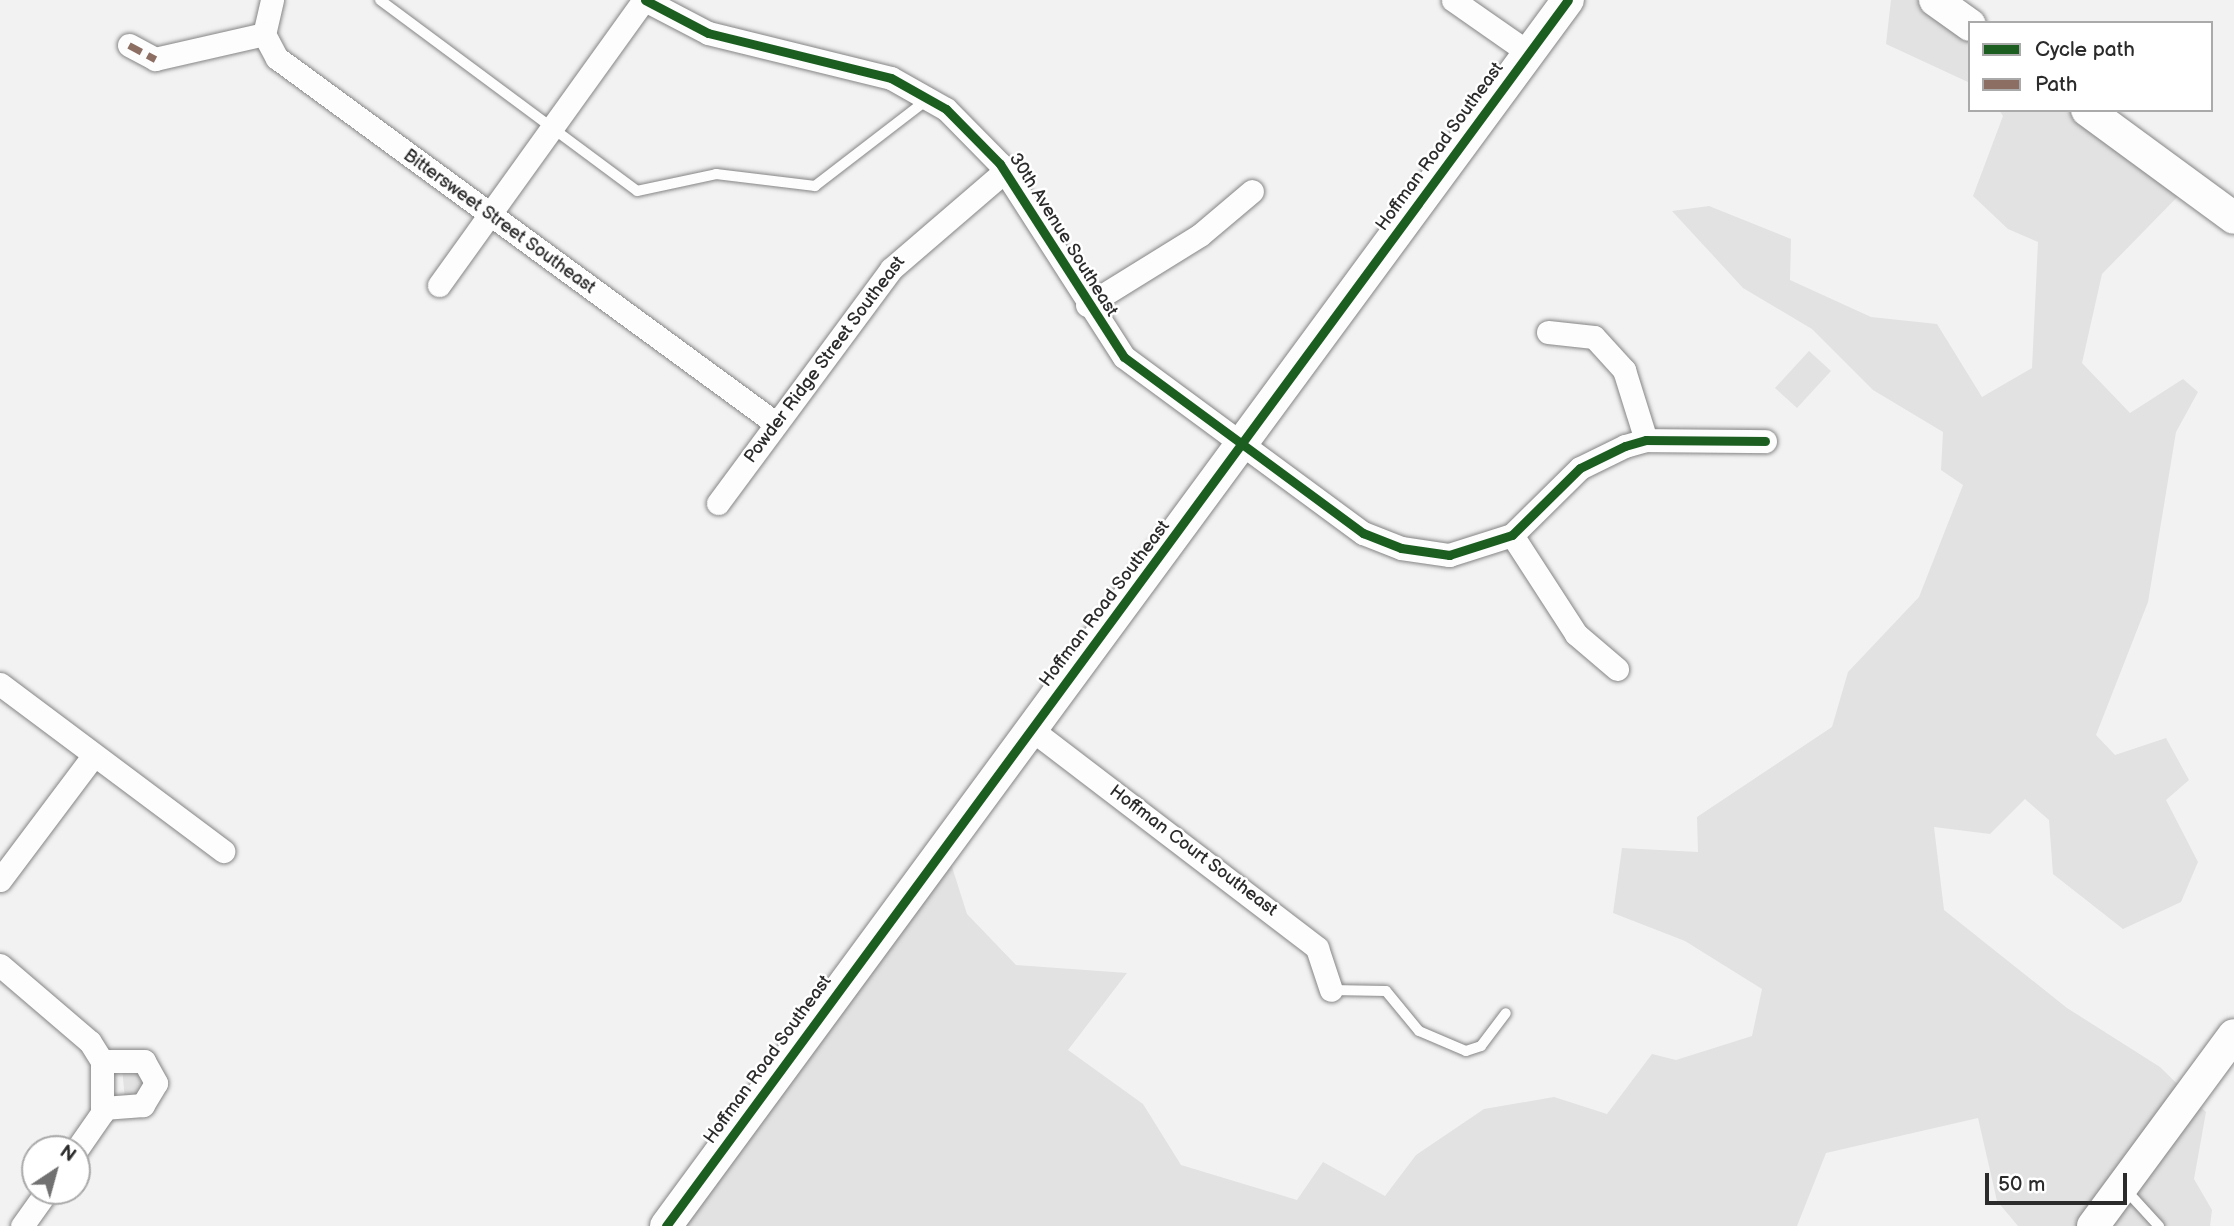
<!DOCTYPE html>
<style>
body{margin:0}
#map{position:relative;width:2234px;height:1226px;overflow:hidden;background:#f2f2f2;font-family:"Balsamiq Sans",sans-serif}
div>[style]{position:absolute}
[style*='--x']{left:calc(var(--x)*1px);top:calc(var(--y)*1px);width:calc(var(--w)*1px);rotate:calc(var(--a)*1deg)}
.built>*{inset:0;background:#e2e2e2}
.roads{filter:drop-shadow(0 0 2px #858585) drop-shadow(0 0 2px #858585)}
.lane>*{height:10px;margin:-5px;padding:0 5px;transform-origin:5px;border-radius:5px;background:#fdfdfd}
.street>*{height:23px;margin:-11.5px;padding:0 11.5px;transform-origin:11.5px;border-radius:11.5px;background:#fdfdfd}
.secondary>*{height:32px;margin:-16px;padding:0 16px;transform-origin:16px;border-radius:16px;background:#fdfdfd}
.quiet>*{height:7px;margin-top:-3.5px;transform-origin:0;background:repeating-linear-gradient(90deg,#8d6e63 0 14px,transparent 0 21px)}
.cycleway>*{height:9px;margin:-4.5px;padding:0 4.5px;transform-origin:4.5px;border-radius:4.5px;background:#1b5e20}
span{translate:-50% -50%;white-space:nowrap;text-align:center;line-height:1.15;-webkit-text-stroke:5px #fff;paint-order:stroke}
.street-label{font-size:18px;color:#2b2b2b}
.legend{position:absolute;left:1968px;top:21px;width:245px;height:91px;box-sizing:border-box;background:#fff;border:2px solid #aaa;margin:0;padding:9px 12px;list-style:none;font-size:21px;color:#2b2b2b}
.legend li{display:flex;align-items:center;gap:14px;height:35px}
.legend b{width:35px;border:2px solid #aaa}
.north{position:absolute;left:21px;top:1135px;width:70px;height:70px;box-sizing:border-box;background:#fff;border:2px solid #aaa;border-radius:50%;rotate:36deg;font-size:19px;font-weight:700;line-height:28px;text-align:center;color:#2b2b2b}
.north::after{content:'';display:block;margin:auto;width:24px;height:32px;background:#717171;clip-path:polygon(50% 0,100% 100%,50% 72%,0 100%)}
.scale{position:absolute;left:1985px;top:1173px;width:142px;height:32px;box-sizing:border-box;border:4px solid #2b2b2b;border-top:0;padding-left:9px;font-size:21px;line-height:24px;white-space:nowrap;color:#2b2b2b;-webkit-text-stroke:5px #fff;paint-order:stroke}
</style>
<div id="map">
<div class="built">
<div style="clip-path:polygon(1891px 0,1935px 0,1970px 25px,1970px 83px,1886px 44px)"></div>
<div style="clip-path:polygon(1999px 110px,2087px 110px,2189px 185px,2102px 274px,2082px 363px,2130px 413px,2183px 379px,2198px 392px,2176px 432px,2148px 602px,2096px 735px,2115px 755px,2166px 738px,2189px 780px,2166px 800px,2198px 862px,2181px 902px,2123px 929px,2053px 874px,2049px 820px,2025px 799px,1990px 834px,1934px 827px,1944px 910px,2067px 1008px,2160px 1067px,2206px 1112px,2194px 1179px,2212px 1210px,2210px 1226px,2018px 1226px,1997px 1201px,1978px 1118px,1826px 1153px,1797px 1226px,666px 1226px,945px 845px,967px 914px,1016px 965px,1127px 973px,1068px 1050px,1143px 1104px,1181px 1165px,1297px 1200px,1323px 1162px,1385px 1196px,1416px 1155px,1484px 1109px,1554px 1097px,1607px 1114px,1652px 1054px,1676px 1060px,1752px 1036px,1762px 989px,1685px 941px,1613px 913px,1622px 848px,1698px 852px,1697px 817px,1832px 727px,1848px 672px,1919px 597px,1963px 485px,1941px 470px,1943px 432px,1873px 390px,1812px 329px,1743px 288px,1672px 211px,1709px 206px,1791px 239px,1790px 280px,1871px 317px,1937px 324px,1982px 397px,2032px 368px,2038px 242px,2008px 229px,1973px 196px,2003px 116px)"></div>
<div style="clip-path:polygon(1809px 351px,1831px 371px,1797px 408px,1775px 388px)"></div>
<div style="clip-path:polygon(131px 1065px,145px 1078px,143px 1091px,125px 1100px,122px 1067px)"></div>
</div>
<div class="roads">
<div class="lane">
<div style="--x:380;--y:0;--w:320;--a:36.6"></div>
<div style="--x:637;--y:191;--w:81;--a:-12.1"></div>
<div style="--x:716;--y:174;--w:100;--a:6.9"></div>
<div style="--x:815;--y:186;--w:143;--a:-37.6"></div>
<div style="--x:1331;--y:990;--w:55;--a:1"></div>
<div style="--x:1386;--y:991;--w:52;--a:50.5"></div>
<div style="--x:1419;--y:1031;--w:51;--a:23.1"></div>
<div style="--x:1466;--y:1051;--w:16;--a:-18"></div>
<div style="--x:1481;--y:1046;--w:41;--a:-52.9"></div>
<div style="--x:2124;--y:1188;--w:52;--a:47.4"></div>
</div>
<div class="street">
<div style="--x:272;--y:0;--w:35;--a:103"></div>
<div style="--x:264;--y:34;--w:27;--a:62"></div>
<div style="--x:277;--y:58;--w:616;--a:36.22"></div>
<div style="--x:645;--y:0;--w:71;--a:27.6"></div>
<div style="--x:708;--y:33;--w:188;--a:13.8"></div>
<div style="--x:891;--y:78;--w:63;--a:29.4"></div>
<div style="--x:946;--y:109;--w:77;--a:45.5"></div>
<div style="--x:1000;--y:164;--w:229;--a:57.3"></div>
<div style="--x:1124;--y:357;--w:297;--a:36.4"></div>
<div style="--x:1363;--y:533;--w:41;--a:21.5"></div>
<div style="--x:1401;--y:548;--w:49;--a:8.3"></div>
<div style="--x:1449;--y:555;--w:66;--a:-17.6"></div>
<div style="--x:1512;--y:535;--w:95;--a:-44.6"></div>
<div style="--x:1580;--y:468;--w:50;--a:-26.1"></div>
<div style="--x:1625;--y:446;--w:22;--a:-16"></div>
<div style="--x:1646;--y:440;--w:119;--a:0.5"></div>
<div style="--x:1453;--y:0;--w:93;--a:34.9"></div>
<div style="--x:129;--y:45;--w:30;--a:28"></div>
<div style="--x:155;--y:59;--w:112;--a:-12.9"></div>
<div style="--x:439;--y:285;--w:351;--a:-54.3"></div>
<div style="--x:1087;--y:305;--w:133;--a:-31.8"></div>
<div style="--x:1200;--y:235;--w:68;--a:-40.2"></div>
<div style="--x:1548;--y:332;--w:46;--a:6.2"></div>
<div style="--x:1594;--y:337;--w:45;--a:47.7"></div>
<div style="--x:1624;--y:370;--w:73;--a:72.6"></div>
<div style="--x:718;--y:503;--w:291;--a:-53.5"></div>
<div style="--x:891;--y:269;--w:150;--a:-40.7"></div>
<div style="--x:1512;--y:535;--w:118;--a:57.1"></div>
<div style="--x:1576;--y:634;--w:54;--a:40.5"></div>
<div style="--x:0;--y:684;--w:279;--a:36.8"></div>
<div style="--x:1031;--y:729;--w:360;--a:37.4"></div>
<div style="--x:1317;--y:948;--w:44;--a:71.6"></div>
<div style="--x:0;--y:880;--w:156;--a:-53.1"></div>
<div style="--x:0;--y:965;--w:118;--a:40.5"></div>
<div style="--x:90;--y:1042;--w:22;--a:58"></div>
<div style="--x:102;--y:1061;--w:52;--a:90"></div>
<div style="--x:102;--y:1113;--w:44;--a:124.8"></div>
<div style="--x:102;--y:1061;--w:42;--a:0"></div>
<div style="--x:144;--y:1061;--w:25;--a:61"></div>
<div style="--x:156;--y:1083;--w:26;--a:121"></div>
<div style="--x:143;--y:1105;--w:40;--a:175.7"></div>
<div style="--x:22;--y:1226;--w:43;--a:-54.5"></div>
</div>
<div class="secondary">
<div style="--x:1935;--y:0;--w:43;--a:35.5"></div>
<div style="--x:2087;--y:110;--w:182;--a:36.3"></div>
<div style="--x:666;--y:1226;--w:1522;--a:-53.66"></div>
<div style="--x:2093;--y:1226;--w:237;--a:-53.6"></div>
</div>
</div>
<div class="quiet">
<div style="--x:129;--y:45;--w:30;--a:28"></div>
</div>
<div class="cycleway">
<div style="--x:645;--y:0;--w:71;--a:27.6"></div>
<div style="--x:708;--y:33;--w:188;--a:13.8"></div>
<div style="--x:891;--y:78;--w:63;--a:29.4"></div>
<div style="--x:946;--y:109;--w:77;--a:45.5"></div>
<div style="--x:1000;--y:164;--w:229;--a:57.3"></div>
<div style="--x:1124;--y:357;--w:297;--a:36.4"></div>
<div style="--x:1363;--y:533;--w:41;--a:21.5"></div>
<div style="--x:1401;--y:548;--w:49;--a:8.3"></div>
<div style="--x:1449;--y:555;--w:66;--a:-17.6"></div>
<div style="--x:1512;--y:535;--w:95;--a:-44.6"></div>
<div style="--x:1580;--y:468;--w:50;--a:-26.1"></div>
<div style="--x:1625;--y:446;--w:22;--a:-16"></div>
<div style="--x:1646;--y:440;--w:119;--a:0.5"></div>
<div style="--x:666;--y:1226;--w:1522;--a:-53.66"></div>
</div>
<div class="street-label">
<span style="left:1440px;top:147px;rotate:-54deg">Hoffman Road Southeast</span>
<span style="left:499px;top:222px;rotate:36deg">Bittersweet Street Southeast</span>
<span style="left:1063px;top:235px;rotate:58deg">30th Avenue Southeast</span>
<span style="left:825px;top:360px;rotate:-53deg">Powder Ridge Street Southeast</span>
<span style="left:1105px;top:604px;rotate:-53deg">Hoffman Road Southeast</span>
<span style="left:1193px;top:851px;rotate:37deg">Hoffman Court Southeast</span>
<span style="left:768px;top:1060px;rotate:-54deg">Hoffman Road Southeast</span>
</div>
<ul class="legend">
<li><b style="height:9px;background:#1b5e20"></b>Cycle path</li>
<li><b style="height:9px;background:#8d6e63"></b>Path</li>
</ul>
<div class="north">N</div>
<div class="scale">50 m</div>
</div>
